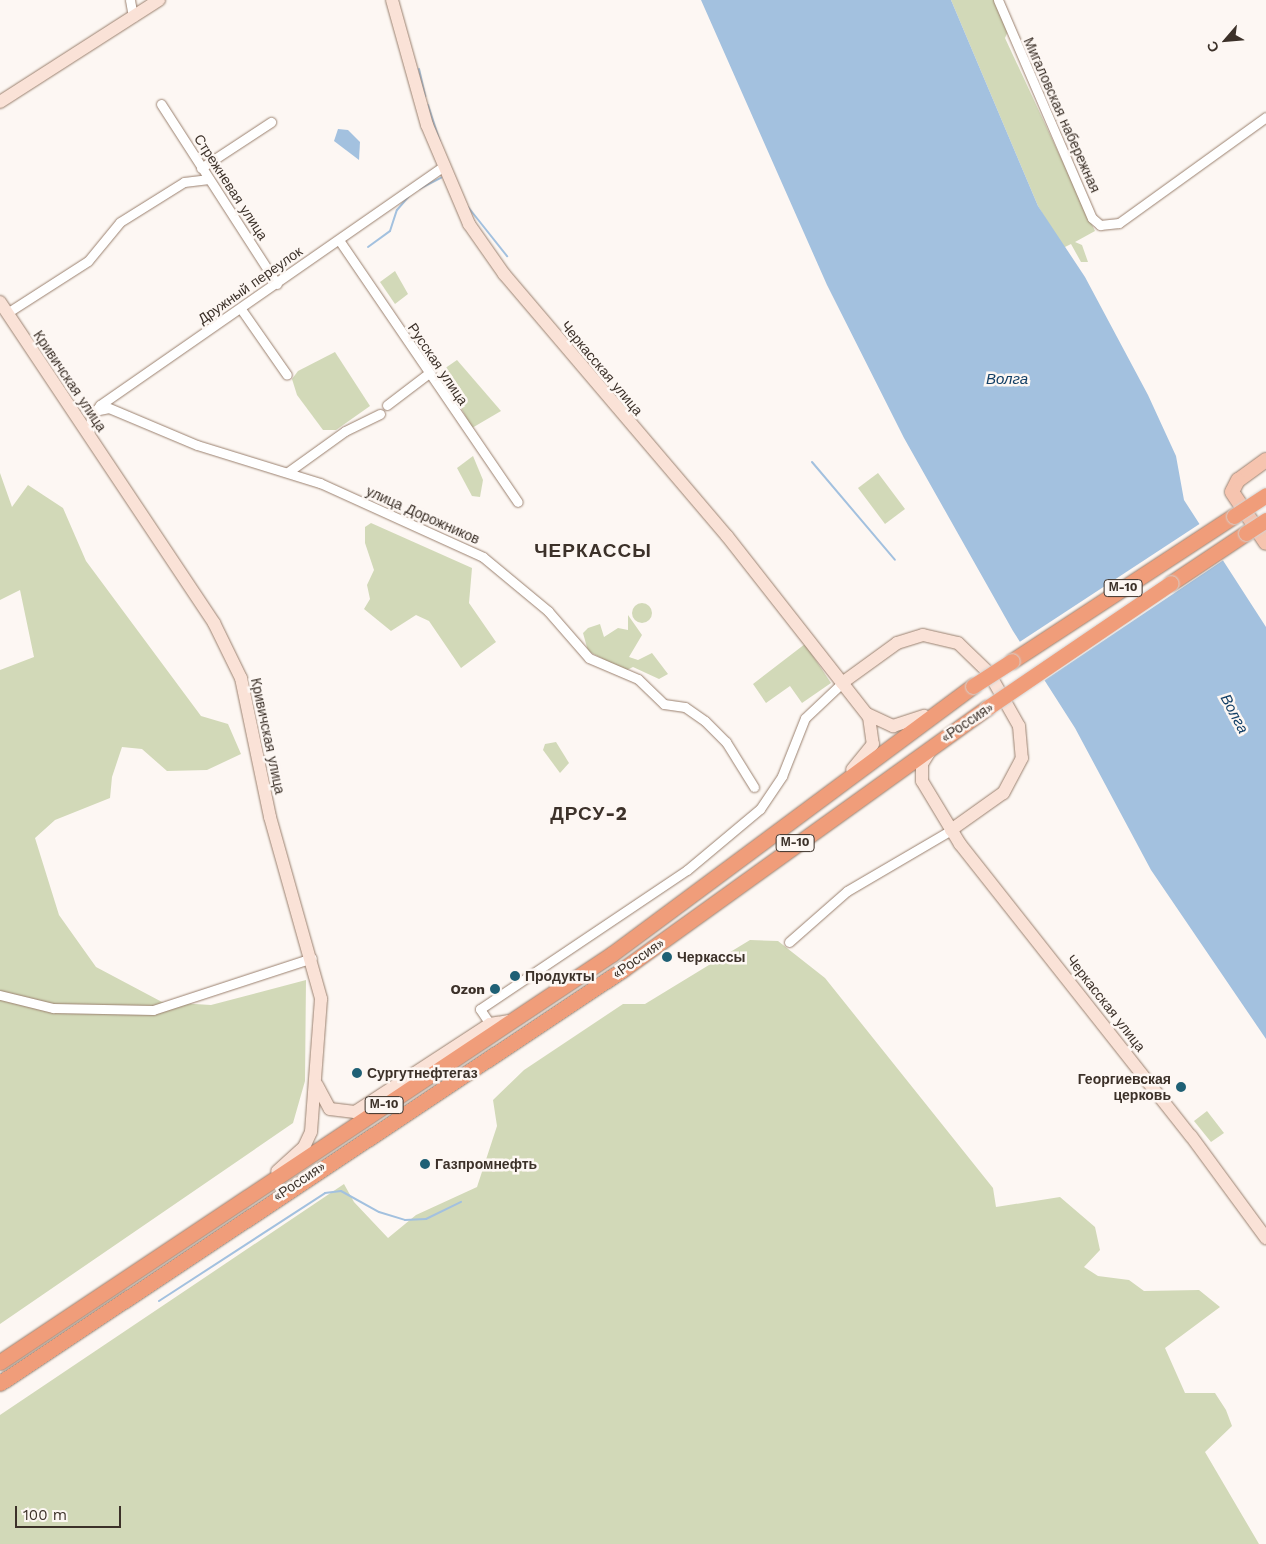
<!DOCTYPE html>
<meta charset="utf-8">
<style>
body{margin:0}
#map{position:relative;width:1266px;height:1544px;overflow:hidden;background:#fdf7f3;font-family:"Work Sans",sans-serif}
div>[style]{position:absolute}
[style*='--x']{left:calc(var(--x)*1px);top:calc(var(--y)*1px);width:calc(var(--w)*1px);rotate:calc(var(--a)*1deg)}
.green>*{inset:0;background:#d2d9b8}
.round{border-radius:50%}
.water>*{inset:0;background:#a3c1df}
.pier>*{inset:0;background:#fdf7f3}
.stream>*{height:2px;margin:-1px;padding:0 1px;transform-origin:1px;border-radius:1px;background:#a3c1df}
.roads{filter:drop-shadow(0 0 1px #9a806e) drop-shadow(0 0 1px #9a806e)}
.street>*{height:9px;margin:-4.5px;padding:0 4.5px;transform-origin:4.5px;border-radius:4.5px;background:#fff}
.secondary>*{height:12px;margin:-6px;padding:0 6px;transform-origin:6px;border-radius:6px;background:#fae2d7}
.primary>*{height:14px;margin:-7px;padding:0 7px;transform-origin:7px;border-radius:7px;background:#f6c4af}
.highway>*{height:15px;margin:-7.5px;padding:0 7.5px;transform-origin:7.5px;border-radius:7.5px;background:#f09d7a}
.bridges{filter:drop-shadow(0 0 1px #d4d2d0) drop-shadow(0 0 1px #d4d2d0)}
.highway-bridge>*{height:15px;margin:-7.5px;padding:0 7.5px;transform-origin:7.5px;border-radius:7.5px;background:#f09d7a}
.dots>*{width:14px;height:14px;translate:-50% -50%;box-sizing:border-box;border:2px solid #fdf7f3;border-radius:50%}
span{translate:-50% -50%;white-space:nowrap;text-align:center;line-height:1.15;-webkit-text-stroke:5px #fdf7f3;paint-order:stroke}
.shield-label span{padding:1px 4px;background:#fdf7f3;border:1px solid;border-radius:4px;-webkit-text-stroke-width:0}
.shield-label{font-size:12px;color:#3c3129;font-weight:700}
.street-label{font-size:14px;color:#3c3129}
.poi-label{font-size:14px;color:#3c3129;font-weight:700}
.left{translate:0 -50%;text-align:left}
.right{translate:-100% -50%;text-align:right}
.water-label{font-size:15px;color:#123f66;font-style:italic}
.district-label{font-size:19px;color:#3c3129;font-weight:700;letter-spacing:1px}
.north{position:absolute;left:1201px;top:15px;width:50px;height:50px;-webkit-text-stroke:4px #fdf7f3;paint-order:stroke;rotate:243deg;font-size:14px;font-weight:700;line-height:20px;text-align:center;color:#3c3129}
.north::after{content:'';display:block;margin:auto;width:18px;height:22px;background:#3c3129;clip-path:polygon(50% 0,100% 100%,50% 72%,0 100%)}
.scale{position:absolute;left:15px;top:1506px;width:106px;height:22px;box-sizing:border-box;border:2px solid #3c3129;border-top:0;padding-left:6px;font-size:15px;line-height:18px;white-space:nowrap;color:#3c3129;-webkit-text-stroke:4px #fdf7f3;paint-order:stroke}
</style>
<div id="map">
<div class="green">
<div style="clip-path:polygon(951px 0,995px 0,1008px 31px,1005px 38px,1095px 231px,1075px 242px,1082px 245px,1088px 262px,1081px 262px,1071px 244px,1063px 248px,1038px 206px)"></div>
<div style="clip-path:polygon(395px 271px,408px 294px,395px 304px,380px 282px)"></div>
<div style="clip-path:polygon(335px 352px,370px 406px,336px 430px,323px 430px,297px 395px,292px 379px,298px 371px)"></div>
<div style="clip-path:polygon(457px 360px,501px 411px,472px 428px,441px 371px)"></div>
<div style="clip-path:polygon(473px 456px,483px 480px,480px 497px,472px 496px,457px 468px)"></div>
<div style="clip-path:polygon(0 473px,12px 507px,28px 485px,63px 508px,86px 561px,201px 716px,228px 724px,241px 754px,207px 770px,167px 771px,142px 749px,122px 747px,112px 777px,110px 798px,55px 820px,35px 838px,59px 915px,96px 967px,162px 1002px,211px 1005px,306px 980px,305px 1081px,293px 1123px,0 1324px,0 670px,34px 657px,20px 590px,0 600px)"></div>
<div style="clip-path:polygon(878px 473px,905px 509px,885px 524px,858px 488px)"></div>
<div style="clip-path:polygon(371px 523px,472px 568px,469px 603px,496px 642px,461px 668px,429px 621px,416px 615px,391px 631px,364px 609px,370px 599px,367px 585px,374px 570px,365px 543px,365px 527px)"></div>
<div class="round" style="left:632px;top:603px;width:20px;height:20px"></div>
<div style="clip-path:polygon(628px 615px,642px 635px,629px 657px,638px 660px,652px 653px,668px 674px,659px 679px,633px 667px,625px 671px,588px 651px,583px 633px,588px 628px,600px 624px,604px 637px,618px 628px,628px 630px)"></div>
<div style="clip-path:polygon(805px 644px,831px 683px,802px 703px,790px 686px,766px 703px,753px 684px)"></div>
<div style="clip-path:polygon(556px 742px,569px 763px,560px 773px,543px 750px,545px 744px)"></div>
<div style="clip-path:polygon(750px 940px,778px 941px,825px 978px,993px 1188px,996px 1207px,1060px 1197px,1095px 1227px,1100px 1250px,1084px 1267px,1098px 1276px,1129px 1280px,1144px 1291px,1199px 1290px,1220px 1307px,1165px 1348px,1185px 1393px,1215px 1393px,1226px 1410px,1232px 1426px,1205px 1452px,1259px 1544px,0 1544px,0 1415px,344px 1184px,354px 1202px,388px 1238px,416px 1215px,477px 1187px,497px 1126px,493px 1100px,524px 1070px,623px 1004px,645px 1004px)"></div>
<div style="clip-path:polygon(1207px 1111px,1224px 1133px,1211px 1142px,1194px 1121px)"></div>
</div>
<div class="water">
<div style="clip-path:polygon(701px 0,951px 0,1038px 206px,1085px 277px,1148px 395px,1176px 456px,1184px 500px,1266px 627px,1266px 1039px,1151px 870px,1075px 728px,1013px 631px,904px 438px,827px 285px)"></div>
<div style="clip-path:polygon(338px 129px,348px 130px,360px 142px,359px 160px,334px 141px)"></div>
</div>
<div class="pier">
<div style="clip-path:polygon(1201px 523px,1225px 559px,1042px 682px,1018px 643px)"></div>
</div>
<div class="stream">
<div style="--x:419;--y:69;--w:28;--a:77"></div>
<div style="--x:428;--y:105;--w:38;--a:72"></div>
<div style="--x:419;--y:189;--w:25;--a:-27"></div>
<div style="--x:468;--y:207;--w:63;--a:51.5"></div>
<div style="--x:368;--y:247;--w:27;--a:-36"></div>
<div style="--x:390;--y:231;--w:22;--a:-72"></div>
<div style="--x:397;--y:210;--w:18;--a:-49"></div>
<div style="--x:812;--y:462;--w:128;--a:49.7"></div>
<div style="--x:159;--y:1301;--w:198;--a:-33"></div>
<div style="--x:325;--y:1193;--w:16;--a:-7"></div>
<div style="--x:341;--y:1191;--w:43;--a:28.9"></div>
<div style="--x:379;--y:1212;--w:27;--a:17"></div>
<div style="--x:405;--y:1220;--w:21;--a:-3"></div>
<div style="--x:426;--y:1219;--w:39;--a:-26"></div>
</div>
<div class="roads">
<div class="street">
<div style="--x:130;--y:0;--w:17;--a:80"></div>
<div style="--x:998;--y:0;--w:237;--a:66.7"></div>
<div style="--x:1092;--y:218;--w:11;--a:41"></div>
<div style="--x:1100;--y:225;--w:19;--a:-6"></div>
<div style="--x:1119;--y:223;--w:181;--a:-35.8"></div>
<div style="--x:161;--y:104;--w:214;--a:57.2"></div>
<div style="--x:201;--y:168;--w:84;--a:-33.3"></div>
<div style="--x:339;--y:240;--w:317;--a:55.7"></div>
<div style="--x:241;--y:309;--w:80;--a:55.1"></div>
<div style="--x:7;--y:313;--w:96;--a:-32.7"></div>
<div style="--x:88;--y:261;--w:50;--a:-50.6"></div>
<div style="--x:120;--y:222;--w:75;--a:-32"></div>
<div style="--x:184;--y:182;--w:25;--a:-7"></div>
<div style="--x:387;--y:405;--w:53;--a:-37.3"></div>
<div style="--x:94;--y:411;--w:15;--a:-11"></div>
<div style="--x:109;--y:408;--w:95;--a:22.8"></div>
<div style="--x:197;--y:445;--w:129;--a:17.2"></div>
<div style="--x:320;--y:483;--w:179;--a:24.4"></div>
<div style="--x:483;--y:557;--w:85;--a:39.7"></div>
<div style="--x:548;--y:611;--w:62;--a:48.9"></div>
<div style="--x:589;--y:658;--w:53;--a:23.2"></div>
<div style="--x:638;--y:679;--w:36;--a:44"></div>
<div style="--x:664;--y:704;--w:21;--a:8"></div>
<div style="--x:685;--y:707;--w:24;--a:35"></div>
<div style="--x:705;--y:721;--w:30;--a:45"></div>
<div style="--x:726;--y:742;--w:53;--a:58.1"></div>
<div style="--x:89;--y:436;--w:19;--a:-84"></div>
<div style="--x:91;--y:417;--w:15;--a:-53"></div>
<div style="--x:100;--y:405;--w:417;--a:-34.8"></div>
<div style="--x:288;--y:472;--w:70;--a:-35.7"></div>
<div style="--x:345;--y:431;--w:39;--a:-26"></div>
<div style="--x:789;--y:942;--w:77;--a:-41.3"></div>
<div style="--x:847;--y:891;--w:121;--a:-30.4"></div>
<div style="--x:0;--y:995;--w:55;--a:13.8"></div>
<div style="--x:53;--y:1008;--w:100;--a:1.1"></div>
<div style="--x:153;--y:1010;--w:167;--a:-18.1"></div>
<div style="--x:490;--y:1024;--w:18;--a:-124"></div>
<div style="--x:480;--y:1009;--w:249;--a:-33.9"></div>
<div style="--x:687;--y:870;--w:95;--a:-39.9"></div>
<div style="--x:760;--y:809;--w:40;--a:-56"></div>
<div style="--x:782;--y:776;--w:62;--a:-68.4"></div>
<div style="--x:805;--y:718;--w:51;--a:-43.4"></div>
</div>
<div class="secondary">
<div style="--x:392;--y:0;--w:130;--a:74.4"></div>
<div style="--x:427;--y:125;--w:108;--a:67"></div>
<div style="--x:469;--y:224;--w:61;--a:55"></div>
<div style="--x:504;--y:274;--w:344;--a:49.6"></div>
<div style="--x:727;--y:536;--w:230;--a:51.9"></div>
<div style="--x:869;--y:717;--w:27;--a:82"></div>
<div style="--x:873;--y:744;--w:33;--a:129"></div>
<div style="--x:0;--y:102;--w:189;--a:-32.7"></div>
<div style="--x:0;--y:302;--w:386;--a:56.3"></div>
<div style="--x:214;--y:623;--w:61;--a:63.9"></div>
<div style="--x:241;--y:678;--w:142;--a:78.2"></div>
<div style="--x:270;--y:817;--w:189;--a:74.3"></div>
<div style="--x:321;--y:999;--w:133;--a:94.3"></div>
<div style="--x:311;--y:1132;--w:17;--a:115"></div>
<div style="--x:304;--y:1147;--w:36;--a:138"></div>
<div style="--x:842;--y:683;--w:68;--a:-36"></div>
<div style="--x:897;--y:643;--w:27;--a:-17"></div>
<div style="--x:923;--y:635;--w:36;--a:13"></div>
<div style="--x:958;--y:643;--w:43;--a:44.1"></div>
<div style="--x:989;--y:673;--w:61;--a:60.5"></div>
<div style="--x:1019;--y:726;--w:32;--a:85"></div>
<div style="--x:1022;--y:758;--w:40;--a:118"></div>
<div style="--x:1003;--y:793;--w:64;--a:144.6"></div>
<div style="--x:867;--y:714;--w:29;--a:25"></div>
<div style="--x:893;--y:726;--w:33;--a:-18"></div>
<div style="--x:930;--y:751;--w:15;--a:122"></div>
<div style="--x:922;--y:764;--w:17;--a:90"></div>
<div style="--x:922;--y:781;--w:74;--a:58.9"></div>
<div style="--x:960;--y:844;--w:372;--a:51.7"></div>
<div style="--x:1191;--y:1136;--w:127;--a:53.7"></div>
<div style="--x:317;--y:1085;--w:27;--a:62"></div>
<div style="--x:330;--y:1109;--w:25;--a:7"></div>
<div style="--x:355;--y:1112;--w:161;--a:-33.1"></div>
<div style="--x:490;--y:1024;--w:19;--a:-9"></div>
</div>
<div class="primary">
<div style="--x:1266;--y:460;--w:34;--a:144"></div>
<div style="--x:1238;--y:480;--w:13;--a:117"></div>
<div style="--x:1232;--y:492;--w:61;--a:56.3"></div>
</div>
<div class="highway">
<div style="--x:1171;--y:583;--w:90;--a:-33.7"></div>
<div style="--x:1012;--y:661;--w:265;--a:-33.2"></div>
<div style="--x:0;--y:1362;--w:736;--a:-33.69"></div>
<div style="--x:612;--y:954;--w:450;--a:-36.6"></div>
<div style="--x:0;--y:1383;--w:747;--a:-33.58"></div>
<div style="--x:622;--y:970;--w:449;--a:-35.7"></div>
</div>
</div>
<div class="bridges">
<div class="highway-bridge">
<div style="--x:1234;--y:516;--w:38;--a:-33"></div>
<div style="--x:1246;--y:533;--w:24;--a:-33"></div>
<div style="--x:973;--y:686;--w:46;--a:-32.7"></div>
<div style="--x:987;--y:708;--w:222;--a:-34.2"></div>
</div>
</div>
<div class="dots">
<div style="left:667px;top:957px;background:#1f6075"></div>
<div style="left:515px;top:976px;background:#1f6075"></div>
<div style="left:495px;top:989px;background:#1f6075"></div>
<div style="left:357px;top:1073px;background:#1f6075"></div>
<div style="left:1181px;top:1087px;background:#1f6075"></div>
<div style="left:425px;top:1164px;background:#1f6075"></div>
</div>
<div class="shield-label">
<span style="left:1123px;top:588px">М-10</span>
<span style="left:795px;top:843px">М-10</span>
<span style="left:384px;top:1105px">М-10</span>
</div>
<div class="street-label">
<span style="left:1062px;top:115px;rotate:66deg">Мигаловская набережная</span>
<span style="left:231px;top:187px;rotate:57deg">Стрежневая улица</span>
<span style="left:250px;top:285px;rotate:-35deg">Дружный переулок</span>
<span style="left:438px;top:364px;rotate:56deg">Русская улица</span>
<span style="left:602px;top:368px;rotate:50deg">Черкасская улица</span>
<span style="left:70px;top:381px;rotate:56deg">Кривичская улица</span>
<span style="left:423px;top:515px;rotate:24deg">улица Дорожников</span>
<span style="left:967px;top:722px;rotate:-34deg">«Россия»</span>
<span style="left:268px;top:736px;rotate:78deg">Кривичская улица</span>
<span style="left:638px;top:958px;rotate:-35deg">«Россия»</span>
<span style="left:1106px;top:1003px;rotate:52deg">Черкасская улица</span>
<span style="left:299px;top:1181px;rotate:-34deg">«Россия»</span>
</div>
<div class="poi-label">
<span class="left" style="left:677px;top:957px">Черкассы</span>
<span class="left" style="left:525px;top:976px">Продукты</span>
<span class="right" style="left:485px;top:989px">Ozon</span>
<span class="left" style="left:367px;top:1073px">Сургутнефтегаз</span>
<span class="right" style="left:1171px;top:1087px">Георгиевская<br>церковь</span>
<span class="left" style="left:435px;top:1164px">Газпромнефть</span>
</div>
<div class="water-label">
<span style="left:1007px;top:380px">Волга</span>
<span style="left:1234px;top:714px;rotate:62deg">Волга</span>
</div>
<div class="district-label">
<span style="left:593px;top:551px">ЧЕРКАССЫ</span>
<span style="left:589px;top:814px">ДРСУ-2</span>
</div>
<div class="north">С</div>
<div class="scale">100 m</div>
</div>
